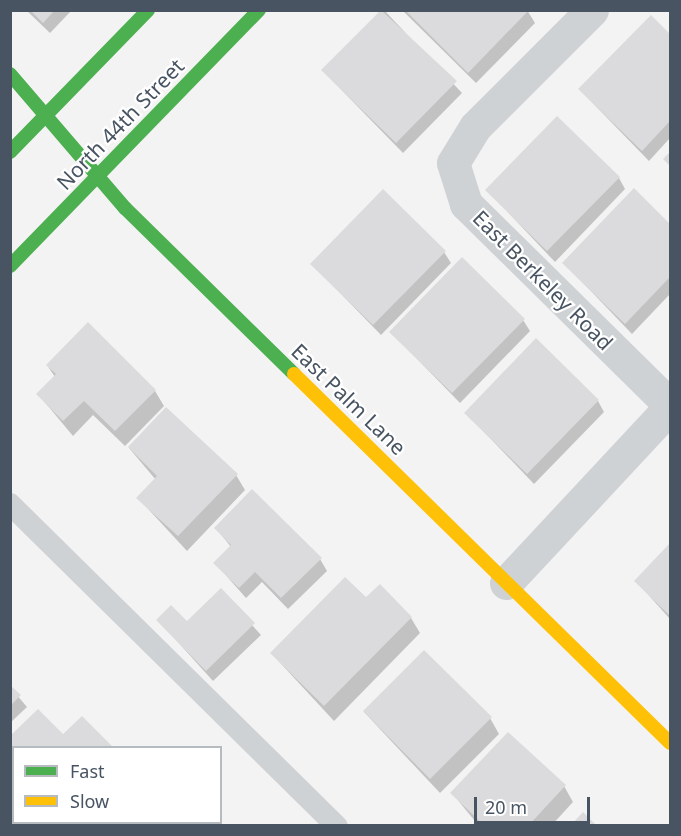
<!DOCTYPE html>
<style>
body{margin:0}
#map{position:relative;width:681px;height:836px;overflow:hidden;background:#f4f3f3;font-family:"Noto Sans",sans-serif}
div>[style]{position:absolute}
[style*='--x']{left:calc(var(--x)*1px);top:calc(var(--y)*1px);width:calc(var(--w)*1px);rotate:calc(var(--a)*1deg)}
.shadow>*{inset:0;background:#0003}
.building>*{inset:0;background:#dbdbdd}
.lane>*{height:22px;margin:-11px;padding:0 11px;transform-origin:11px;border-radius:11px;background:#cfd2d4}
.street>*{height:33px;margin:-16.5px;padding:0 16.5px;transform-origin:16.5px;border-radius:16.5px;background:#cfd2d4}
.fast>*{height:14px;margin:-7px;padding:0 7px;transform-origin:7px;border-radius:7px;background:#4caf50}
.slow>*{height:14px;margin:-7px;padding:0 7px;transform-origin:7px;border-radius:7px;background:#ffc107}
span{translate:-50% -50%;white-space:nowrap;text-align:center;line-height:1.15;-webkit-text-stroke:4.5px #fff;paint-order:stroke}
.street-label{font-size:21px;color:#485462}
.frame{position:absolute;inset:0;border:12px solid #485462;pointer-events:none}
.legend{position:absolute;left:12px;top:746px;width:210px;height:78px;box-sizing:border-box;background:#fff;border:2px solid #b6bbc0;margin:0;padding:8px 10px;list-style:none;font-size:18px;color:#485462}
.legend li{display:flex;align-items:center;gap:12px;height:30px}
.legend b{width:30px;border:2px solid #b6bbc0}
.scale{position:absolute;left:474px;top:797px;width:116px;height:27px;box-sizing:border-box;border:3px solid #485462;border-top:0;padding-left:8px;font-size:18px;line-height:21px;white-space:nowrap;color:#485462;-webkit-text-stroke:4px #fff;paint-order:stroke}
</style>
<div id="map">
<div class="shadow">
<div style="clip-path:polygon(26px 10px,72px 10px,50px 33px)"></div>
<div style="clip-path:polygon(384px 10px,462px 93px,403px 153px,323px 71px)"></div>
<div style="clip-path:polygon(402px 10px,527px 10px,535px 23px,476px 83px)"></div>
<div style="clip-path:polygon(651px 17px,670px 36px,670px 138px,649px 161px,580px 90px)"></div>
<div style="clip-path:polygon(619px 178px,625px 189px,555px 262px,487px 190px)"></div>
<div style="clip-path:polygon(634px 190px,670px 226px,670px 294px,632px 334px,564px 263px)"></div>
<div style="clip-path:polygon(444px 252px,451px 263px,381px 335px,312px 264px)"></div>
<div style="clip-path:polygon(523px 320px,530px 331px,460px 403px,391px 332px)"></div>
<div style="clip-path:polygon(47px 365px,155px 391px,164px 406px,125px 446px,93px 415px,73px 436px,38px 394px,55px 377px)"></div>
<div style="clip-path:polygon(598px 401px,604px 412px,534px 484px,466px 413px)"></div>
<div style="clip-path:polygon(129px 448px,236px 475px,245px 490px,187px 551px,138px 498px,156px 480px)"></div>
<div style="clip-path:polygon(216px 528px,320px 559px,327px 571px,288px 609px,262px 582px,246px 598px,215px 563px,231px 547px)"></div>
<div style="clip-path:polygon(670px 546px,670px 619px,636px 581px)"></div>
<div style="clip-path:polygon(221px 590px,261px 635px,213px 681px,158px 620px,187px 623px)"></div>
<div style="clip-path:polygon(366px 599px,411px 618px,420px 633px,334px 721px,272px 654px)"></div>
<div style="clip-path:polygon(10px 687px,27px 707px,10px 723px)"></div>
<div style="clip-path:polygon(364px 712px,490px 718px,499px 734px,440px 793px)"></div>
<div style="clip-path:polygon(63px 737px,112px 748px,14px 748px,14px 768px,10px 765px,10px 738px)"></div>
<div style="clip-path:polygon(564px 786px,573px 802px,551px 826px,479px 826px,452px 793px)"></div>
<div style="clip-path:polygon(67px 822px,86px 822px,83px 826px)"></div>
</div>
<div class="building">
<div style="clip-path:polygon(30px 10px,55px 10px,43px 23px)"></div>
<div style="clip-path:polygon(381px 10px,457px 81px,396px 143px,321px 70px)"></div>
<div style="clip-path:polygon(405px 10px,529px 10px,468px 73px)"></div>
<div style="clip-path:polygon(651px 15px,670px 34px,670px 121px,642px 151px,578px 89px)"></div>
<div style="clip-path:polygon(557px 116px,620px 177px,547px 251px,485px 190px)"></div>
<div style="clip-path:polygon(670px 152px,670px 166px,663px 159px)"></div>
<div style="clip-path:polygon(634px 188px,670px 224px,670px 277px,625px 324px,562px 263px)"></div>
<div style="clip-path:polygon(383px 189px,446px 251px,373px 325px,310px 264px)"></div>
<div style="clip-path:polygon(462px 257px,525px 319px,452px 393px,389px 332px)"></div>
<div style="clip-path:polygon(88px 322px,156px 390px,115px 431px,84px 401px,63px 421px,36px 394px,56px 374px,46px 365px)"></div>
<div style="clip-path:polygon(536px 338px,599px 400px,527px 474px,464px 413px)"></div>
<div style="clip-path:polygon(166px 407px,238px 474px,178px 536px,136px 498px,157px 476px,128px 447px)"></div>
<div style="clip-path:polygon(252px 489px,322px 558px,281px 598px,255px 572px,239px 588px,213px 563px,231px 545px,214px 528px)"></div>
<div style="clip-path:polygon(670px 543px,670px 616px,634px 581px)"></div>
<div style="clip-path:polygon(345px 577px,366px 597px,380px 584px,412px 617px,324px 706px,270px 653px)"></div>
<div style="clip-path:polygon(221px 588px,255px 623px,206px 671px,156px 620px,171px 605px,187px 621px)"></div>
<div style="clip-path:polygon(424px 650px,492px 717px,430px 779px,363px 711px)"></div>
<div style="clip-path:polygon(10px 685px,21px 695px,10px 706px)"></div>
<div style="clip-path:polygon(38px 709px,63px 734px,82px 716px,114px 748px,14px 748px,14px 764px,10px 736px)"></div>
<div style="clip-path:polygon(508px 732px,566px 785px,528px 826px,485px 826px,450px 793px)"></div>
<div style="clip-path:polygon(583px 812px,597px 826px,570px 826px)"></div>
<div style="clip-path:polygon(89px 822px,178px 822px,181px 826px,86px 826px)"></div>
</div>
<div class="lane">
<div style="--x:10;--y:504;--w:459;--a:44.6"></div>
</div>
<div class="street">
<div style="--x:592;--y:10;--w:165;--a:135"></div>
<div style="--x:475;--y:127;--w:42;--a:121.4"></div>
<div style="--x:453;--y:163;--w:43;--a:72.4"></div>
<div style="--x:466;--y:204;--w:286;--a:44.6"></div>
<div style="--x:506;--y:583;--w:241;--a:-47"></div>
</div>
<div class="fast">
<div style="--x:10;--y:74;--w:177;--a:49.4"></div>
<div style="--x:125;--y:208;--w:237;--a:44.5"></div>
<div style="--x:10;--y:152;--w:198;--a:-45.8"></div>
<div style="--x:10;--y:266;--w:357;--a:-45.8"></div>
</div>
<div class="slow">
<div style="--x:294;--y:374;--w:527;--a:44.46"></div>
</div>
<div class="street-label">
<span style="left:120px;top:124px;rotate:-46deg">North 44th Street</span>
<span style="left:543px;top:280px;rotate:45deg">East Berkeley Road</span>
<span style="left:349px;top:399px;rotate:44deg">East Palm Lane</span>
</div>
<div class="frame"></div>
<ul class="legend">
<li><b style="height:8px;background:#4caf50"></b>Fast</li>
<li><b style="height:8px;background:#ffc107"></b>Slow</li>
</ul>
<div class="scale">20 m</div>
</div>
